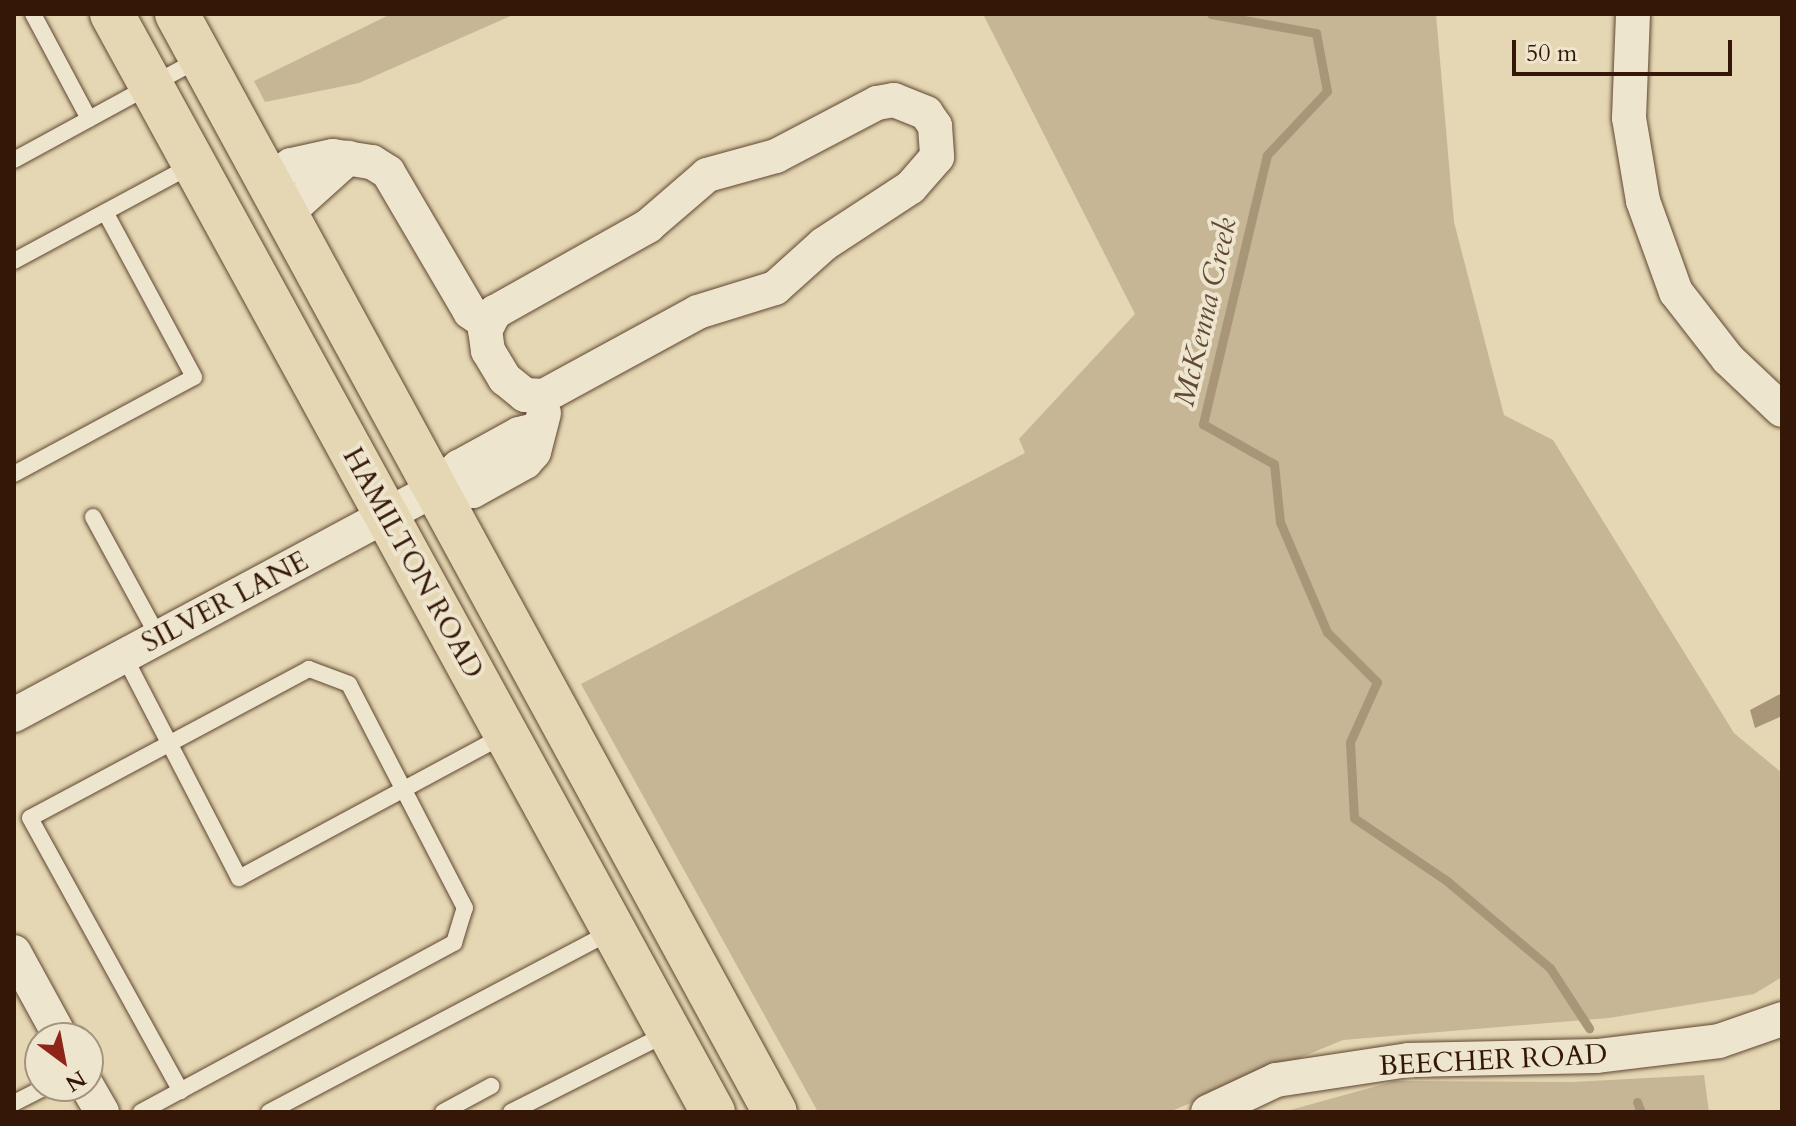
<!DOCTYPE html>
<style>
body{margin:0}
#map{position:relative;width:1796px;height:1126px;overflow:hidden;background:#e5d7b3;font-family:Cardo,serif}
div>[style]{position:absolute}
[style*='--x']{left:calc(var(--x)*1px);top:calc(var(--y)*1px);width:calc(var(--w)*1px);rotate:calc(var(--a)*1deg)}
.green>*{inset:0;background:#c7b696}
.water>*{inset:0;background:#a99679}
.stream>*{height:9px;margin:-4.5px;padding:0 4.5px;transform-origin:4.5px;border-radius:4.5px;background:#a99679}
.roads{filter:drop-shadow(0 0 2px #604732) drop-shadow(0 0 2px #604732)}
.service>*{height:16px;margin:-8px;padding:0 8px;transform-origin:8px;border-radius:8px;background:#eee5ce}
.minor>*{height:34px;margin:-17px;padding:0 17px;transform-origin:17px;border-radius:17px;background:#eee5ce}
.primary>*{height:44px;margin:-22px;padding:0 22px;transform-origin:22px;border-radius:22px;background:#e5d7b3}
span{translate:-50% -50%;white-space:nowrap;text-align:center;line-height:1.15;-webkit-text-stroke:8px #eee5ce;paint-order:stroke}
.street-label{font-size:28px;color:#341707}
.water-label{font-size:30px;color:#634a35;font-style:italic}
.frame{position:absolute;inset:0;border:16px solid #341707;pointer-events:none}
.north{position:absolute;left:24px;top:1022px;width:80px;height:80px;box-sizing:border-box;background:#eee5ce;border:2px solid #a4937e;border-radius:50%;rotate:148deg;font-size:22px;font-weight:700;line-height:32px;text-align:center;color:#341707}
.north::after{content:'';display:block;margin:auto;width:28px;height:36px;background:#8f2418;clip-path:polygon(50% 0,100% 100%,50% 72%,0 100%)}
.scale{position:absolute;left:1512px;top:40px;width:220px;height:36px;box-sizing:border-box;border:4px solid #341707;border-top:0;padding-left:10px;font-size:24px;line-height:28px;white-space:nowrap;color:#341707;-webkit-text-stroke:6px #eee5ce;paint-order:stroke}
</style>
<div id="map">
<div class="green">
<div style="clip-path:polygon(391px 14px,515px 14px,359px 83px,265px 102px,254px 81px)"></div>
<div style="clip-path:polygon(983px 14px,1436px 14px,1454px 222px,1504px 415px,1553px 440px,1734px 733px,1782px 773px,1782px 977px,1754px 994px,1609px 1018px,1343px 1040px,1169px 1112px,818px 1112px,581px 684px,1025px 453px,1019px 439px,1135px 314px)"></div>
<div style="clip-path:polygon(1704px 1075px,1709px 1112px,1283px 1112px,1395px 1081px,1572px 1082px)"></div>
</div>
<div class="water">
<div style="clip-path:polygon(1782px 693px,1782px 716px,1755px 728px,1750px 710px)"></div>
</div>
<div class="stream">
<div style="--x:1211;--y:14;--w:107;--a:10.3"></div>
<div style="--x:1316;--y:33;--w:59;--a:79.3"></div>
<div style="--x:1327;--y:91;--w:88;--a:133.2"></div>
<div style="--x:1267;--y:155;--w:277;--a:103.4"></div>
<div style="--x:1203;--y:424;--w:81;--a:29.4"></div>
<div style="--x:1274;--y:464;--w:58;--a:84.1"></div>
<div style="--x:1280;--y:522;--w:120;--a:66.9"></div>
<div style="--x:1327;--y:632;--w:71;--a:45"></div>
<div style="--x:1377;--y:682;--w:66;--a:114.2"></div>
<div style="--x:1350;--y:742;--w:76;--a:87"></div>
<div style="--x:1354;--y:818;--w:112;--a:34.1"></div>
<div style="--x:1447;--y:881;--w:135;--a:40.2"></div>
<div style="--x:1550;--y:968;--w:72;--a:57"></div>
<div style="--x:1637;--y:1102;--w:11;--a:68"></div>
</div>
<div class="roads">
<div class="service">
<div style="--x:33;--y:14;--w:119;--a:61.9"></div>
<div style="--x:14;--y:160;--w:211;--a:-28.6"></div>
<div style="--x:14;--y:261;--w:202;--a:-28.3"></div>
<div style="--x:14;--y:474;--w:204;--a:-28.3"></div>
<div style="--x:194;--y:377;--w:187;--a:-118.3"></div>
<div style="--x:93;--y:517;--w:138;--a:61.4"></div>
<div style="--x:124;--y:656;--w:250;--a:62.6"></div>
<div style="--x:239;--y:878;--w:302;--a:-28.3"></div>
<div style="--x:14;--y:1103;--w:38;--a:-27"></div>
<div style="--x:141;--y:1112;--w:356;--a:-28.4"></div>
<div style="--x:454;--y:943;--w:37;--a:-73"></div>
<div style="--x:465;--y:908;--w:252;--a:-117.4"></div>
<div style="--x:349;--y:684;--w:43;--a:-159.4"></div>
<div style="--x:309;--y:669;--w:316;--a:151.9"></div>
<div style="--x:30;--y:818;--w:312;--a:61.1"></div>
<div style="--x:269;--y:1112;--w:386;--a:-27.8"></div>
<div style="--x:443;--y:1112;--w:55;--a:-28.4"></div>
<div style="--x:511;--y:1112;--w:176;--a:-26.7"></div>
</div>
<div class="minor">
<div style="--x:1633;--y:14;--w:104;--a:92.2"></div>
<div style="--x:1629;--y:118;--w:84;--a:80.4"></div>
<div style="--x:1643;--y:201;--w:97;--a:70.1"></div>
<div style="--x:1676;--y:292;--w:85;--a:52.2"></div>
<div style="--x:1728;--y:359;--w:74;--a:43.4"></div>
<div style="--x:894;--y:100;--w:35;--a:22"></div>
<div style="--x:926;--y:113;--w:16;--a:55"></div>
<div style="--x:935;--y:126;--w:31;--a:86"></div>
<div style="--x:937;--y:157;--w:40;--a:131"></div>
<div style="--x:911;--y:187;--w:104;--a:146.8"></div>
<div style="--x:824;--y:244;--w:66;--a:138.1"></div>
<div style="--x:775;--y:288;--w:81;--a:162.7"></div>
<div style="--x:698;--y:312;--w:175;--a:151.4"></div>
<div style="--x:544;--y:396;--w:19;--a:-177"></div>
<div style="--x:525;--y:395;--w:26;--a:-141"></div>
<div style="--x:505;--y:379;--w:33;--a:-121"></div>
<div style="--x:488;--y:351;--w:21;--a:-98"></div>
<div style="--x:485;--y:330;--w:21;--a:-61"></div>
<div style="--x:495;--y:312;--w:176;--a:-29.3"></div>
<div style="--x:648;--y:226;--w:78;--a:-40.8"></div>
<div style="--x:707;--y:175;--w:72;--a:-15.4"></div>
<div style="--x:776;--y:156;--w:114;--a:-27.7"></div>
<div style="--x:877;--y:103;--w:17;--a:-10"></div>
<div style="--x:269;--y:181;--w:27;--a:-36"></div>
<div style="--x:291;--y:165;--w:43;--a:-12.1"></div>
<div style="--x:333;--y:156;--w:39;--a:9"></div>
<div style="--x:372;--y:162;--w:19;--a:32"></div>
<div style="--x:388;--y:172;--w:162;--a:59.6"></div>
<div style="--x:470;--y:312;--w:22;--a:34"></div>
<div style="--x:286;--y:214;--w:84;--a:-42.1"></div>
<div style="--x:435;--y:489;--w:38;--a:3"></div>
<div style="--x:473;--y:491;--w:60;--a:-29.1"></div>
<div style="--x:525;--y:462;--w:13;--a:-48"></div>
<div style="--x:534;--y:452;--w:40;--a:-75.6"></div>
<div style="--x:14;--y:715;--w:478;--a:-28.2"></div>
<div style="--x:435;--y:489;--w:33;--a:-43"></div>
<div style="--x:459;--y:467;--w:68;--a:-28.8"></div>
<div style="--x:519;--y:434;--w:21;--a:-14"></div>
<div style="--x:14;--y:952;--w:98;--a:61.3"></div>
<div style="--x:87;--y:1086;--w:30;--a:60"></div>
<div style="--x:1208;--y:1112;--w:75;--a:-25.2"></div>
<div style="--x:1276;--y:1080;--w:134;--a:-8.6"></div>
<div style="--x:1408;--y:1060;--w:189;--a:-1.2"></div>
<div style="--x:1597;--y:1056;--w:123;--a:-7"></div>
<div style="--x:1719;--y:1041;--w:67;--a:-19.2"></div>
</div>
<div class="primary">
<div style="--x:112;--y:14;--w:1252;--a:61.31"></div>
<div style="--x:177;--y:14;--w:1250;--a:61.43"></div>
</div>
</div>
<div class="street-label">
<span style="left:413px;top:563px;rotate:61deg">HAMILTON ROAD</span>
<span style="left:225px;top:602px;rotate:-28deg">SILVER LANE</span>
<span style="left:1493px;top:1060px;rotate:-3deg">BEECHER ROAD</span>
</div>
<div class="water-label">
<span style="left:1206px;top:312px;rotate:-77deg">McKenna Creek</span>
</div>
<div class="frame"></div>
<div class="north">N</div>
<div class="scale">50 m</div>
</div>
